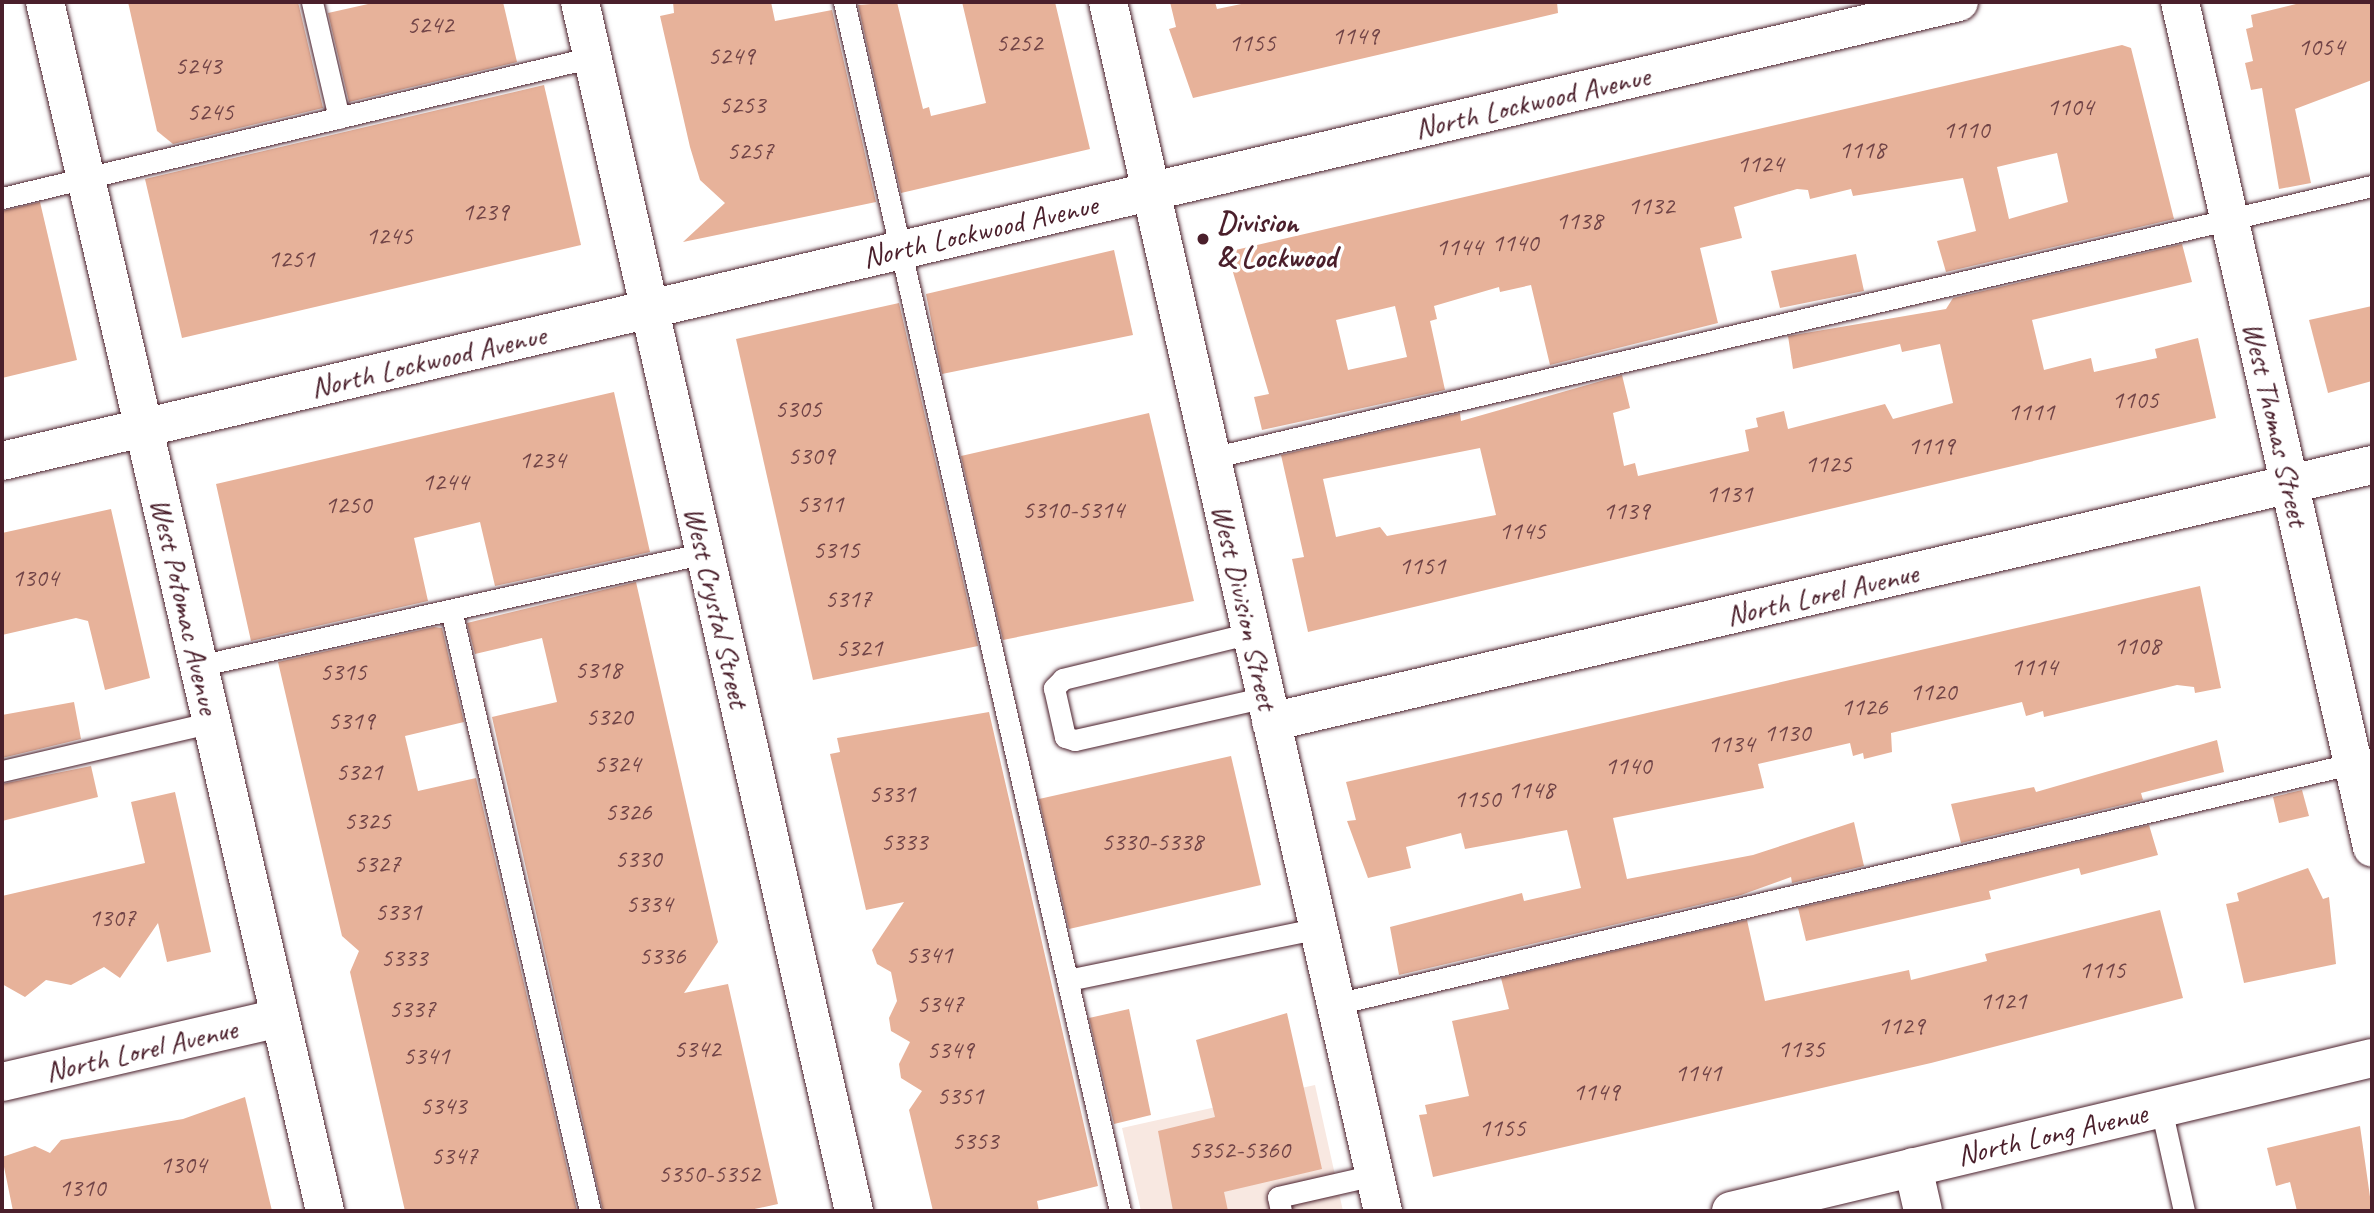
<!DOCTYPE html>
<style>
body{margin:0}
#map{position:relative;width:2374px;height:1213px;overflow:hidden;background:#fff;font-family:Caveat,sans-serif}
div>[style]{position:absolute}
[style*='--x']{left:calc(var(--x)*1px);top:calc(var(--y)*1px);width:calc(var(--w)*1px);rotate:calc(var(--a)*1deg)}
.built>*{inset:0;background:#f8e8e1}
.building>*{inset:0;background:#e7b29a}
.roads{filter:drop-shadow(0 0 2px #4a1f2b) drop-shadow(0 0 2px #4a1f2b)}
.service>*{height:21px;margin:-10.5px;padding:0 10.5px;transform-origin:10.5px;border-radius:10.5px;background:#fff}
.minor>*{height:38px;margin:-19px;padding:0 19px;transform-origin:19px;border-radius:19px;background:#fff}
.secondary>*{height:38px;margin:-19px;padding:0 19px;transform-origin:19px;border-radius:19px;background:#fff}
.dots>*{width:19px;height:19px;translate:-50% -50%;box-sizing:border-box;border:4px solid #fff;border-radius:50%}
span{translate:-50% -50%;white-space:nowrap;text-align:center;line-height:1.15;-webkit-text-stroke:7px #fff;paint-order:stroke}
.number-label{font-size:26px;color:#714447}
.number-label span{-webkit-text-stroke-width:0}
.street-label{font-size:30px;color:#4a1f2b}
.poi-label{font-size:30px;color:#4a1f2b;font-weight:700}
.left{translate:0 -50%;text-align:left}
.frame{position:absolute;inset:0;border:4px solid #4a1f2b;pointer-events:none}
</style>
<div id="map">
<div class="built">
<div style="clip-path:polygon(1315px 1085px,1343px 1211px,1141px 1211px,1122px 1128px)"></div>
</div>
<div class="building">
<div style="clip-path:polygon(128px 2px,298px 2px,323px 108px,173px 144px,157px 131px)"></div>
<div style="clip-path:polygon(377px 2px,503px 2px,517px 62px,349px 102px,328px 13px)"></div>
<div style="clip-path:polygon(673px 2px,771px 2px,775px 21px,832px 10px,876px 202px,683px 242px,725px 203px,700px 180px,690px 147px,660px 16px,674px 13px)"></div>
<div style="clip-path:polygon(897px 2px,923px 109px,929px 107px,931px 116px,986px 103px,962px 2px,1055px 2px,1090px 149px,901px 193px,858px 5px)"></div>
<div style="clip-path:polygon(1170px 2px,1215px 2px,1217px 9px,1251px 2px,1557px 2px,1558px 13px,1193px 98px,1169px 29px,1176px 27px)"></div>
<div style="clip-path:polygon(2304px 2px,2372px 2px,2372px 80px,2295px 109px,2311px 183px,2279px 189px,2262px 88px,2251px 90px,2245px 63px,2253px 61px,2246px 29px,2253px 27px,2251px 15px)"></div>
<div style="clip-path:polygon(evenodd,2122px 45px,2131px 48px,2174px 219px,1946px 272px,1937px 241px,1976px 231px,1963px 178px,1853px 196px,1851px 189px,1810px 199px,1808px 190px,1797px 189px,1734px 207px,1742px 238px,1700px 248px,1718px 323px,1550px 365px,1531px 285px,1500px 292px,1499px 287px,1434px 306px,1437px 319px,1430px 321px,1445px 390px,1262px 430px,1254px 397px,1269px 394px,1227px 252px,2122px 45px,2057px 153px,2068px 202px,2009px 219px,1997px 167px,2057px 153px,2122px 45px,1395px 306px,1407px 357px,1348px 370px,1336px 320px,1395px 306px)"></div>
<div style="clip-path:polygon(544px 85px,581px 245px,182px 338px,145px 179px)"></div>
<div style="clip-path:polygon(40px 202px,77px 360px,2px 378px,2px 211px)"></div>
<div style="clip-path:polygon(evenodd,2182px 244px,2192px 282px,2032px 320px,2044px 370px,2091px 358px,2094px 372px,2157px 358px,2155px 349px,2198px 338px,2216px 418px,1308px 632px,1292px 559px,1304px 557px,1281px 455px,1460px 413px,1461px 421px,1622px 375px,1630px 408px,1613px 413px,1624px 466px,1635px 463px,1638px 476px,1749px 451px,1745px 430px,1758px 427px,1756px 418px,1784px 411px,1788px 429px,1885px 404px,1893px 419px,1953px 403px,1940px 344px,1902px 352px,1900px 344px,1793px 369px,1788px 336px,1946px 309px,1953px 298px,2182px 244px,1480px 448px,1496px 515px,1387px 536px,1380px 527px,1336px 537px,1323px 479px,1480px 448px)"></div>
<div style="clip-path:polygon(1114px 250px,1133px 335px,942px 374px,926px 294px)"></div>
<div style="clip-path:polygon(1856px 254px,1864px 291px,1780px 308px,1771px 271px)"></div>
<div style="clip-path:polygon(899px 303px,978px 646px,813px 680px,736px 339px)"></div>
<div style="clip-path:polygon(2372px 306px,2372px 381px,2328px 393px,2309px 320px)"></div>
<div style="clip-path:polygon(614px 392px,650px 552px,495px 586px,480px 522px,414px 538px,428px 601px,251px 641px,216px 484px)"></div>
<div style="clip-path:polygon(1149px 413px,1194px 601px,1003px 640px,961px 456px)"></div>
<div style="clip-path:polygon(111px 509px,150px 678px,105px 690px,88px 621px,76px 618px,2px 635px,2px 533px)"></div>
<div style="clip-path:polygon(636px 582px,718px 942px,684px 993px,728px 984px,778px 1204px,745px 1211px,603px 1211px,492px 717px,557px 702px,542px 638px,475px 654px,467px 623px)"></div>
<div style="clip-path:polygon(2200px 586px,2221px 688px,2195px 693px,2194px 687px,2177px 685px,2044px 717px,2043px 711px,2026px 716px,2022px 702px,1891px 733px,1892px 752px,1864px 759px,1863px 753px,1853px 756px,1850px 743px,1758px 764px,1764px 788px,1613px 818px,1627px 879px,1753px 855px,1854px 822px,1864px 866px,1792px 883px,1791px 877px,1741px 895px,1399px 975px,1390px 927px,1522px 893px,1524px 901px,1581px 888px,1567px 830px,1465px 849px,1461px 833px,1406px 847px,1411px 868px,1368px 878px,1347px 821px,1356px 820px,1346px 782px)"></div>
<div style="clip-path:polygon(434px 627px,442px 628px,464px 722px,405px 736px,418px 791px,476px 778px,577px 1211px,405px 1211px,350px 972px,359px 951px,342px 936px,278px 662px)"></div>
<div style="clip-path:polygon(74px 702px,81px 739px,2px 758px,2px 715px)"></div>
<div style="clip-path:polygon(989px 712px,1098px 1186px,1037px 1201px,1039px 1211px,933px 1211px,909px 1110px,922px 1091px,901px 1078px,899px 1064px,910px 1042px,891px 1031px,889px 1018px,897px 1001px,891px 972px,877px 964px,872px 950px,904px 902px,866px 910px,830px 754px,840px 752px,837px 738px)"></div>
<div style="clip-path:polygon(2217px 740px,2224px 772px,2141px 793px,2143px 800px,1961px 843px,1951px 804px,2034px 787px,2036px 792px)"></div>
<div style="clip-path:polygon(1231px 756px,1261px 885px,1069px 929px,1039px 799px)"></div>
<div style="clip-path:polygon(91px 766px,98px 797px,2px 821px,2px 784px)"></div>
<div style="clip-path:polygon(2302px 790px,2309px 816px,2279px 823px,2273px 797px)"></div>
<div style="clip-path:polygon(175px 792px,211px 952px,167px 962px,158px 923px,120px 978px,104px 967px,71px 985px,46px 980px,25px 997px,2px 984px,2px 896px,145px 863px,131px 802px)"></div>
<div style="clip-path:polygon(2149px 825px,2158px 855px,2081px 875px,2079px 868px,1989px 891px,1991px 899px,1806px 941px,1798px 908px)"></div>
<div style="clip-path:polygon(2308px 868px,2323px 899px,2329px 897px,2336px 964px,2244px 983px,2226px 904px,2239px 901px,2237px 893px)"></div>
<div style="clip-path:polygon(2160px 910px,2183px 998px,1931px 1063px,1433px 1177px,1419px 1115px,1427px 1114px,1425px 1105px,1469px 1096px,1452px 1021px,1509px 1009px,1501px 978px,1747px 920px,1765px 1001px,1909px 970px,1911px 980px,1987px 961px,1985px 954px)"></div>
<div style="clip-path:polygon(1129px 1009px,1151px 1115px,1114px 1124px,1089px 1018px)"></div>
<div style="clip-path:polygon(1287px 1013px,1322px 1169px,1224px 1192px,1228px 1211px,1173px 1211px,1158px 1131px,1215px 1117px,1196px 1040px)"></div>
<div style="clip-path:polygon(245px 1097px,272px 1211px,13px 1211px,2px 1157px,35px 1146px,50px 1153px,61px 1140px,183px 1119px)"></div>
<div style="clip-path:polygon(2360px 1126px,2372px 1211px,2297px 1211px,2290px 1182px,2276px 1186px,2267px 1148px)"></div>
</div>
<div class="roads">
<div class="service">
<div style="--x:312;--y:2;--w:119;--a:76.9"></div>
<div style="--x:844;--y:2;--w:1240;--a:77.14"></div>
<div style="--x:2;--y:198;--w:608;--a:-13.42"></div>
<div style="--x:1211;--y:458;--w:1192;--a:-13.19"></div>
<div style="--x:451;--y:610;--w:617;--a:76.98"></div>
<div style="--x:1251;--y:633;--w:194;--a:166.3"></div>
<div style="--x:1063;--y:679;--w:13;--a:135"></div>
<div style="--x:1054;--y:688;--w:50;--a:77.3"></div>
<div style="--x:1065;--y:737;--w:10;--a:17"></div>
<div style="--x:1075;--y:740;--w:196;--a:-12.7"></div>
<div style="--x:198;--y:666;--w:519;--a:-12.56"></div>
<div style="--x:2;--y:771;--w:216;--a:-13.1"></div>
<div style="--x:1068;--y:980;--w:255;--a:-11.7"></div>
<div style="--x:1336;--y:1004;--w:1065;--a:-13.31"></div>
<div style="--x:2161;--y:1108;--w:106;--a:77.4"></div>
<div style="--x:1281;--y:1211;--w:14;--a:-102"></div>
<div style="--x:1278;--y:1197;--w:99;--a:-12.8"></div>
</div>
<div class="minor">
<div style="--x:45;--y:2;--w:1241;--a:76.96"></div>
<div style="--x:580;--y:2;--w:1240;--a:77.23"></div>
<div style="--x:2180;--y:2;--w:867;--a:77.2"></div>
<div style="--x:2;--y:461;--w:2010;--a:-13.2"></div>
<div style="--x:1271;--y:722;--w:1131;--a:-13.14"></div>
<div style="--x:2;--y:1082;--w:285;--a:-13"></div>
<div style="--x:1913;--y:1167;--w:45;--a:77.2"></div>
<div style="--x:1731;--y:1211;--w:659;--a:-13.42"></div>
</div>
<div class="secondary">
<div style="--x:1108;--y:2;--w:1240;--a:77.19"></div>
</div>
</div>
<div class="dots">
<div style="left:1203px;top:239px;background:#4a1f2b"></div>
</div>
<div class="number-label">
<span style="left:430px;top:25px">5242</span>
<span style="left:1355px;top:36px">1149</span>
<span style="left:1019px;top:43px">5252</span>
<span style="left:1252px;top:43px">1155</span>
<span style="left:2321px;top:47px">1054</span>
<span style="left:731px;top:56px">5249</span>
<span style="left:198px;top:66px">5243</span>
<span style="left:742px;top:105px">5253</span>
<span style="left:2070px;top:107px">1104</span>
<span style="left:210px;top:112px">5245</span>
<span style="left:1966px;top:130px">1110</span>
<span style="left:1862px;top:150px">1118</span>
<span style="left:750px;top:151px">5257</span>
<span style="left:1760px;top:164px">1124</span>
<span style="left:1651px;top:206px">1132</span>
<span style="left:485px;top:212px">1239</span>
<span style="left:1579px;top:221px">1138</span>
<span style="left:389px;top:236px">1245</span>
<span style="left:1515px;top:243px">1140</span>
<span style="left:1459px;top:247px">1144</span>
<span style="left:291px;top:259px">1251</span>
<span style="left:2135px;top:400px">1105</span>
<span style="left:798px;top:409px">5305</span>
<span style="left:2031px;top:412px">1111</span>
<span style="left:1931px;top:446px">1119</span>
<span style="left:811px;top:456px">5309</span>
<span style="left:542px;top:460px">1234</span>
<span style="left:1828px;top:464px">1125</span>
<span style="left:445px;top:482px">1244</span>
<span style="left:1729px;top:494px">1131</span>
<span style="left:820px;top:504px">5311</span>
<span style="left:348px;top:505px">1250</span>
<span style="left:1073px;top:510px">5310-5314</span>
<span style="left:1626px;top:511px">1139</span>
<span style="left:1522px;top:531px">1145</span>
<span style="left:836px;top:550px">5315</span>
<span style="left:1422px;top:566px">1151</span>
<span style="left:35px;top:578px">1304</span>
<span style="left:848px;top:599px">5317</span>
<span style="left:2137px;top:646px">1108</span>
<span style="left:859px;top:648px">5321</span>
<span style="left:2034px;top:667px">1114</span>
<span style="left:598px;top:670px">5318</span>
<span style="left:343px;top:672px">5315</span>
<span style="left:1933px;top:692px">1120</span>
<span style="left:1864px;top:707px">1126</span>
<span style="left:609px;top:717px">5320</span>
<span style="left:351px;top:721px">5319</span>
<span style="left:1787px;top:733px">1130</span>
<span style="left:1731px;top:744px">1134</span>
<span style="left:617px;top:764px">5324</span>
<span style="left:1628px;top:766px">1140</span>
<span style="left:359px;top:772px">5321</span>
<span style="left:1531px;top:790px">1148</span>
<span style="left:892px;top:794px">5331</span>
<span style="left:1477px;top:799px">1150</span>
<span style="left:628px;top:812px">5326</span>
<span style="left:367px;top:821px">5325</span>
<span style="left:904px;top:842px">5333</span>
<span style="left:1152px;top:842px">5330-5338</span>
<span style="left:638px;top:859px">5330</span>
<span style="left:377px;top:864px">5327</span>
<span style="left:649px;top:904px">5334</span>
<span style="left:398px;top:912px">5331</span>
<span style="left:112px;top:918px">1307</span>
<span style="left:929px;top:955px">5341</span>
<span style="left:662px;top:956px">5336</span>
<span style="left:404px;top:958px">5333</span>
<span style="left:2102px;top:970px">1115</span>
<span style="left:2003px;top:1001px">1121</span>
<span style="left:940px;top:1004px">5347</span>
<span style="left:412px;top:1009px">5337</span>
<span style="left:1901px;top:1026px">1129</span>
<span style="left:697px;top:1049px">5342</span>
<span style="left:1801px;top:1049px">1135</span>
<span style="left:950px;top:1050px">5349</span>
<span style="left:426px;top:1056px">5341</span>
<span style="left:1698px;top:1073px">1141</span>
<span style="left:1596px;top:1092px">1149</span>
<span style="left:960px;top:1096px">5351</span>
<span style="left:443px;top:1106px">5343</span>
<span style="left:1502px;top:1128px">1155</span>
<span style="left:975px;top:1141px">5353</span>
<span style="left:1239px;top:1150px">5352-5360</span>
<span style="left:454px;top:1156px">5347</span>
<span style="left:183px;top:1165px">1304</span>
<span style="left:709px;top:1174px">5350-5352</span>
<span style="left:82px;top:1188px">1310</span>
</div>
<div class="street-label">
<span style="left:1532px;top:102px;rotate:-13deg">North Lockwood Avenue</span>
<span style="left:980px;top:231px;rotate:-13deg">North Lockwood Avenue</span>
<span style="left:428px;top:361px;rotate:-13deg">North Lockwood Avenue</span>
<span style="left:2276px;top:424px;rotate:77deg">West Thomas Street</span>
<span style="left:1822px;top:594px;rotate:-13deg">North Lorel Avenue</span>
<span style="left:185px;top:606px;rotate:77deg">West Potomac Avenue</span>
<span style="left:717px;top:607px;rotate:77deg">West Crystal Street</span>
<span style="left:1245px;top:607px;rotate:77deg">West Division Street</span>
<span style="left:141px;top:1050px;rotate:-13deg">North Lorel Avenue</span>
<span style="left:2052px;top:1134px;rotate:-13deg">North Long Avenue</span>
</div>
<div class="poi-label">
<span class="left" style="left:1217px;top:239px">Division<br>&amp; Lockwood</span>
</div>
<div class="frame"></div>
</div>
